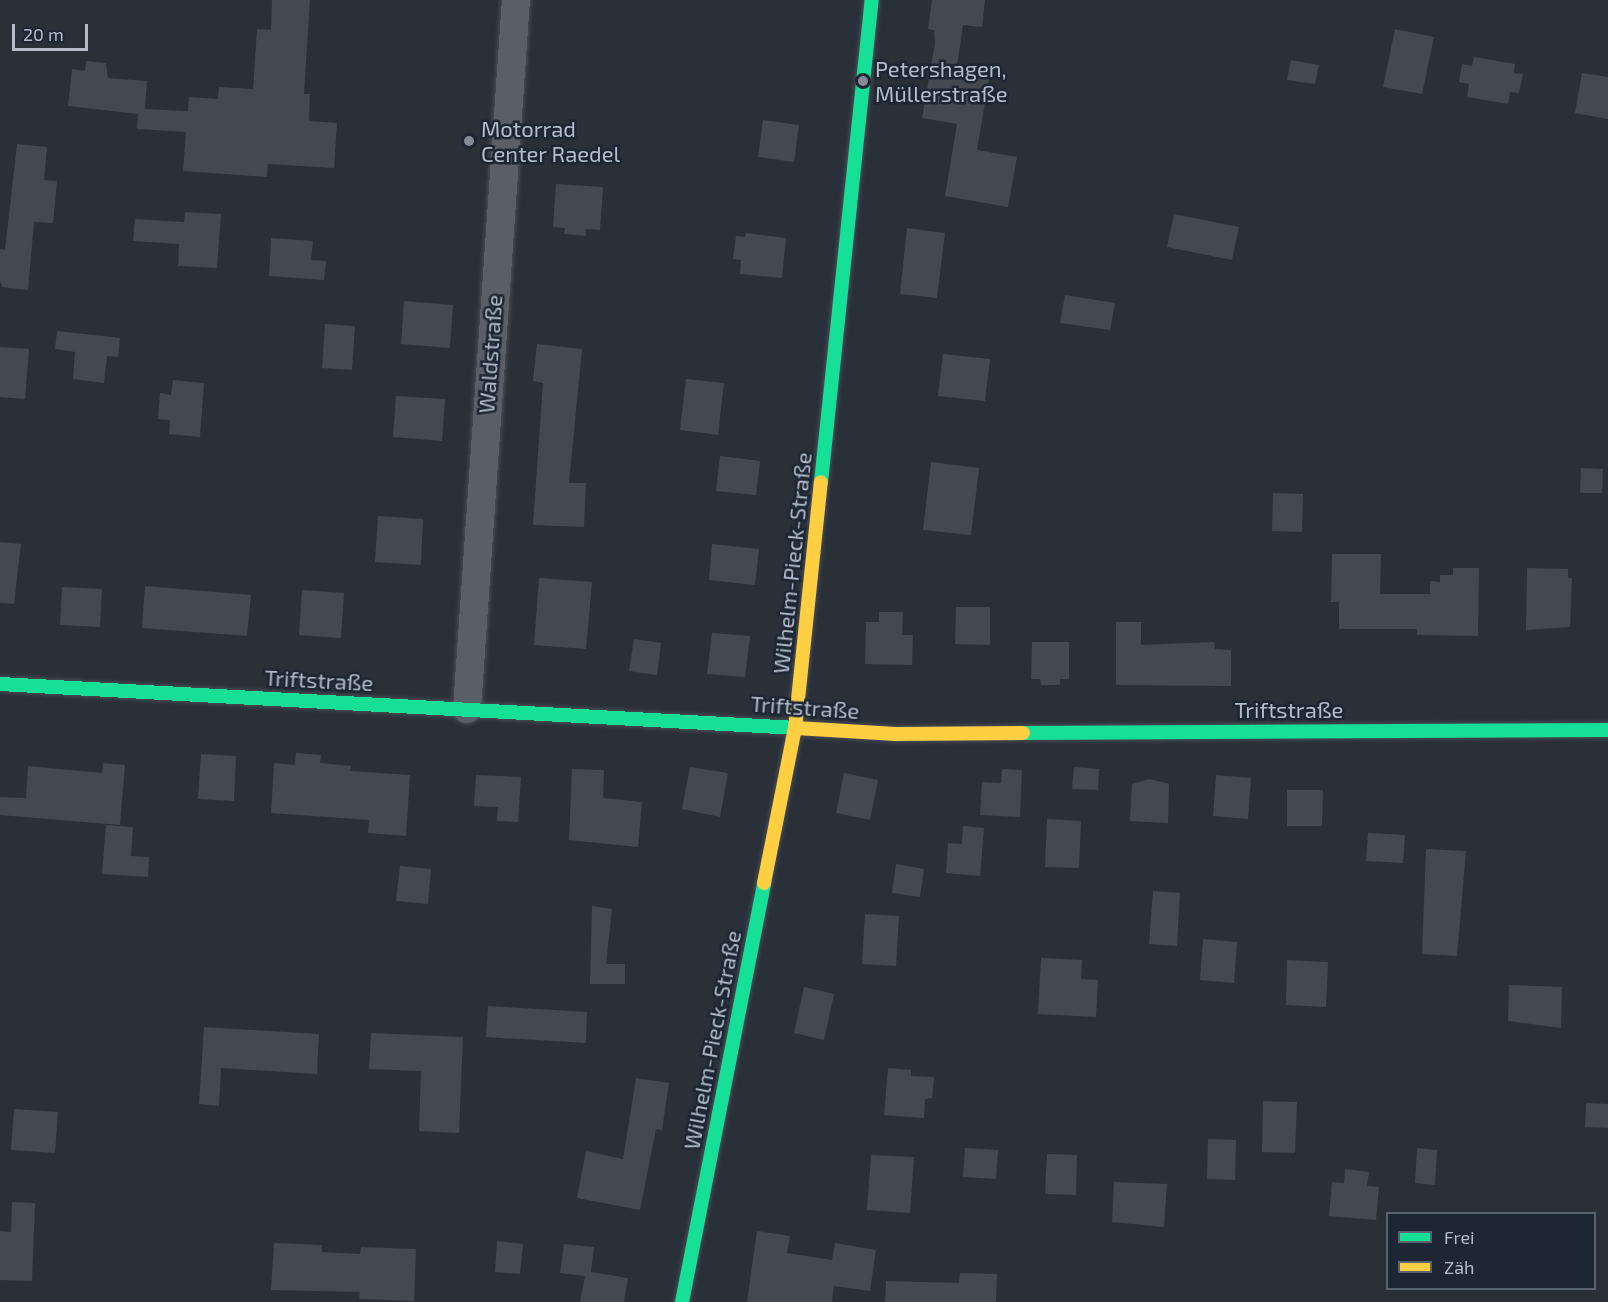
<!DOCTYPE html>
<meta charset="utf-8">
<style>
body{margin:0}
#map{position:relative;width:1608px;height:1302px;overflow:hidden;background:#2a3038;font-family:"Exo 2",sans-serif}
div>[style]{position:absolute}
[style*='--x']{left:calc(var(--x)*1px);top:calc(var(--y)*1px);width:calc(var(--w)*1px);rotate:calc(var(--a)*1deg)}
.building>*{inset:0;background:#444950}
.roads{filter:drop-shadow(0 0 2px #484c53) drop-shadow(0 0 2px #484c53)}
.street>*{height:28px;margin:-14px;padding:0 14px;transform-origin:14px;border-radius:14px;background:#5a5e66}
.fast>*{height:14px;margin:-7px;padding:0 7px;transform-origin:7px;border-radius:7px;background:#16e098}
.slow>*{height:14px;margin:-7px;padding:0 7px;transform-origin:7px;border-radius:7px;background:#ffcf43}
.dots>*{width:16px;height:16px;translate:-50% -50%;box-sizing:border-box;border:3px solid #1d2633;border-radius:50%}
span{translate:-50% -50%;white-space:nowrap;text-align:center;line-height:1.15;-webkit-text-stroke:5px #1d2633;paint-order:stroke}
.poi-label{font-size:22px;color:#b4bcc9}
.left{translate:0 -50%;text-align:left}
.street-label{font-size:22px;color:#b4bcc9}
.legend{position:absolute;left:1386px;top:1212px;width:210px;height:78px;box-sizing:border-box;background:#1d2633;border:2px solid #59626f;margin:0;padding:8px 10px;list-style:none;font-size:18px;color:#b4bcc9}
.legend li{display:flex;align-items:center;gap:12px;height:30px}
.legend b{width:30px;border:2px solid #59626f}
.scale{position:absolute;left:12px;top:24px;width:76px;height:27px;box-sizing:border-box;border:3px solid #b4bcc9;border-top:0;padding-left:8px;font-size:18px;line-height:21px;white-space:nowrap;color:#b4bcc9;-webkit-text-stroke:4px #1d2633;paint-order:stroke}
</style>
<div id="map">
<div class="building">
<div style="clip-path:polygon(272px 0,310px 0,304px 94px,310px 94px,309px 121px,337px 123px,334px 168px,268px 164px,267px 177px,183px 171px,186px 132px,137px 129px,138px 114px,68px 106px,72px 69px,85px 71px,86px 61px,106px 63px,108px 78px,147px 81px,145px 109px,188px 111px,189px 97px,218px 99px,219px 87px,253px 89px,257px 29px,271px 30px)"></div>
<div style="clip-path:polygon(932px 0,985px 0,982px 27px,963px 25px,956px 73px,989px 79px,977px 150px,1017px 157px,1008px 207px,945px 196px,957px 124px,922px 118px,935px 43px,934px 30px,928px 29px)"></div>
<div style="clip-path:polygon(1395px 29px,1434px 37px,1422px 94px,1383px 87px)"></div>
<div style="clip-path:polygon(1474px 57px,1515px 64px,1514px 73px,1523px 74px,1519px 93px,1510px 92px,1508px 104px,1467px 97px,1469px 84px,1459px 82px,1462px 64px,1472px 66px)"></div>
<div style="clip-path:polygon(1291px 60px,1319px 65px,1315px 84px,1287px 80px)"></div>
<div style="clip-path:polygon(1582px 73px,1608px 77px,1608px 119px,1575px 113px)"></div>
<div style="clip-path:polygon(763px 120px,799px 125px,794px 162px,758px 157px)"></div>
<div style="clip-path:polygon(17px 144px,47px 147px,44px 180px,57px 181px,53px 223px,34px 222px,28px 290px,2px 287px,0 280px,0 249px,5px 250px)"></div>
<div style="clip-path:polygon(556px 184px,603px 187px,600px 230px,586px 229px,586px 236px,564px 234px,565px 228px,553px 227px)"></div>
<div style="clip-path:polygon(185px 212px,221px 214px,217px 268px,178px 266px,179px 244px,133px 241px,135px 219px,184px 222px)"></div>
<div style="clip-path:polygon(1174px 214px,1239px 227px,1232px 260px,1167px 247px)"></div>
<div style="clip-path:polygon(907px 228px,945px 233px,937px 298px,900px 294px)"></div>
<div style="clip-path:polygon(746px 233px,786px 238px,782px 278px,740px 274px,741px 260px,733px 259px,736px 236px,745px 237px)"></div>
<div style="clip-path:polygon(271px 238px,313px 241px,311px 260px,326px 261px,324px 280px,269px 276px)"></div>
<div style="clip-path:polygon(1065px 295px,1115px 303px,1110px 330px,1060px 323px)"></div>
<div style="clip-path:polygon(404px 301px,453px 305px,450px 348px,401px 344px)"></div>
<div style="clip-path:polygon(325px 324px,355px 326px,352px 370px,322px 368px)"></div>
<div style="clip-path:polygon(57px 331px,120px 338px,118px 357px,107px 356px,104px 383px,73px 379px,75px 352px,55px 349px)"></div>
<div style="clip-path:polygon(537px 344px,582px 349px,569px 483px,586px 483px,584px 527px,533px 525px,543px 383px,533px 381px)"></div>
<div style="clip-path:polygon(0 347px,29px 349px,25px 399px,0 397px)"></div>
<div style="clip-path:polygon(943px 354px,990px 359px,985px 401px,938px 396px)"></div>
<div style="clip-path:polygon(686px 379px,724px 383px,718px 435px,680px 430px)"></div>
<div style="clip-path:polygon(173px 380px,204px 383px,200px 437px,169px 434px,170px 420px,158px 419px,160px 393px,171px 395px)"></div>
<div style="clip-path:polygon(396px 396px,445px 399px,442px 441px,393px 437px)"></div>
<div style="clip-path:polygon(720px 456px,760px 461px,756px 495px,716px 491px)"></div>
<div style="clip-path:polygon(931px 462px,979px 468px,971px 535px,923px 530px)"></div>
<div style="clip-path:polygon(1581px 468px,1603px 469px,1602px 493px,1580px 493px)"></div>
<div style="clip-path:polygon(1273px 493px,1303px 494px,1302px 532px,1272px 531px)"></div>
<div style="clip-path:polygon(378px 516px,423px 519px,421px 565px,375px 562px)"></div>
<div style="clip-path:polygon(0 542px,21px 544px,14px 604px,0 603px)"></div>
<div style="clip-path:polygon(712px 544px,759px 549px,755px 585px,709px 580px)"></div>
<div style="clip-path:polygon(1332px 554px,1381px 554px,1380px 594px,1430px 594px,1430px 581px,1440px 582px,1440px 575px,1453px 575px,1453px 568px,1479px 568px,1478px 636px,1417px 635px,1417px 629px,1339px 629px,1339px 602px,1331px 602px)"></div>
<div style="clip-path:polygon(1527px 568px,1568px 569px,1568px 578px,1572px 578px,1570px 627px,1526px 630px)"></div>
<div style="clip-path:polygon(539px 578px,592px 582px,586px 649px,534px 645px)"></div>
<div style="clip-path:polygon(145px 586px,251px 595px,247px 636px,142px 628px)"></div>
<div style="clip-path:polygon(62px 587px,102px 589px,100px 627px,60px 625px)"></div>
<div style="clip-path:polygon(302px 590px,344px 593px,341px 638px,299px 635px)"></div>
<div style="clip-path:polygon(956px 607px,990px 607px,990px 645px,955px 644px)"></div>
<div style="clip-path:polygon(879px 612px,903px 612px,902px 635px,913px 635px,912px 665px,865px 664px,866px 622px,879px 622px)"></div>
<div style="clip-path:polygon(1116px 622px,1141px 622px,1141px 645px,1214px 642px,1215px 649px,1231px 650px,1231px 686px,1116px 685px)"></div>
<div style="clip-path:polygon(712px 633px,750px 636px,745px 677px,707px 674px)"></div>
<div style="clip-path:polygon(634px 639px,661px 643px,657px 675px,629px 671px)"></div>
<div style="clip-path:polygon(1032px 642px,1069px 642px,1069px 679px,1060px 679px,1060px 685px,1041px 685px,1040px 679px,1031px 679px)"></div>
<div style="clip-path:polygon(296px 753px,321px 755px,320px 763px,351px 766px,350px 771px,410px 775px,406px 836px,368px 833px,369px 820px,271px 813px,274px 763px,295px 765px)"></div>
<div style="clip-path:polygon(201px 754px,236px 756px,234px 801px,198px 799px)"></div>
<div style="clip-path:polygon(103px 763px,125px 765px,120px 825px,0 815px,0 797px,26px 798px,28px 766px,102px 773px)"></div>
<div style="clip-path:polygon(690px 767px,728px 773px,720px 817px,682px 809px)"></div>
<div style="clip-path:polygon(1074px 767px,1099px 769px,1098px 790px,1072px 789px)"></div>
<div style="clip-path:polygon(572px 769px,604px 770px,603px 798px,642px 802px,638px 847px,569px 840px)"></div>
<div style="clip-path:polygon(1002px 769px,1022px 770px,1020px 817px,980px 815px,982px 782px,1001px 783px)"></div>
<div style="clip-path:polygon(844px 773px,878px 780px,870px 820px,836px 813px)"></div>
<div style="clip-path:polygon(476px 775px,521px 777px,518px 822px,497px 821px,498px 807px,474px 806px)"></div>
<div style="clip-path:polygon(1216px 775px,1251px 778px,1248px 819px,1213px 816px)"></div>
<div style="clip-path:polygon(1150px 779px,1169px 784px,1168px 823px,1130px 821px,1132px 784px)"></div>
<div style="clip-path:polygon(1287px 790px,1323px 790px,1322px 826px,1287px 826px)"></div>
<div style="clip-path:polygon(1047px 819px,1081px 821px,1079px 868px,1045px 867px)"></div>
<div style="clip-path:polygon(106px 825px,133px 827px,131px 856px,149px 857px,148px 877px,102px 874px)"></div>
<div style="clip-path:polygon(963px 826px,984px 828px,980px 876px,946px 873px,948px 843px,962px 844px)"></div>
<div style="clip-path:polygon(1368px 833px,1405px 835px,1403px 863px,1366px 861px)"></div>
<div style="clip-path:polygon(1426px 849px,1466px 851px,1457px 956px,1422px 954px)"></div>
<div style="clip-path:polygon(896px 864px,924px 869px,920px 897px,892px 893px)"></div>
<div style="clip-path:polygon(400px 866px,431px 869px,428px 904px,396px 901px)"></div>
<div style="clip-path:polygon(1153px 891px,1180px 893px,1177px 946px,1149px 944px)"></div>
<div style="clip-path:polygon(592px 906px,612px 909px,606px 964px,625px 964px,625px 984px,590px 984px)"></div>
<div style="clip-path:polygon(865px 914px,899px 916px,896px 966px,862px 964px)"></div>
<div style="clip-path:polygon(1203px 939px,1237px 942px,1234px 983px,1200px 980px)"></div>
<div style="clip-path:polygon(1041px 958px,1082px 960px,1081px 979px,1098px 980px,1096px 1017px,1038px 1014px)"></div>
<div style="clip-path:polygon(1287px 960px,1328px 962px,1326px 1007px,1286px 1005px)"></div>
<div style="clip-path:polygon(1509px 985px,1562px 987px,1561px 1028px,1508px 1021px)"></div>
<div style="clip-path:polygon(804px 987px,834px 994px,824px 1040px,794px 1033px)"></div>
<div style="clip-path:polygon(488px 1006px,587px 1012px,586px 1043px,486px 1037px)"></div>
<div style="clip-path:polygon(204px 1027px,319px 1034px,317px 1074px,221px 1068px,219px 1106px,199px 1104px)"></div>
<div style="clip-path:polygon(371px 1033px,463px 1037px,459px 1133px,419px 1131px,421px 1071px,369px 1069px)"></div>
<div style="clip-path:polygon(888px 1068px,911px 1070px,911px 1076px,934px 1077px,932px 1098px,925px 1099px,924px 1118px,884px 1115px)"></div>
<div style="clip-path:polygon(636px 1078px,669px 1083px,662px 1130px,656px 1129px,640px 1210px,577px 1198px,586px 1151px,623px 1159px)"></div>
<div style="clip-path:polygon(1263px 1101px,1297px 1102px,1295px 1153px,1262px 1152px)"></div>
<div style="clip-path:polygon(1586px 1103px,1608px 1104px,1608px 1128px,1585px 1127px)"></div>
<div style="clip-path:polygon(14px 1109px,58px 1112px,55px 1153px,11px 1150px)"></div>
<div style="clip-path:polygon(1208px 1139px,1236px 1140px,1235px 1180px,1207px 1179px)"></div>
<div style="clip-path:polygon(965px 1148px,998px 1150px,996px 1179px,963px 1177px)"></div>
<div style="clip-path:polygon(1417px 1148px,1437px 1150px,1435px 1185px,1415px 1183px)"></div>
<div style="clip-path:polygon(1047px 1154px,1077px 1155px,1076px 1195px,1045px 1194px)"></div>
<div style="clip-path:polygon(871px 1155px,914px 1157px,910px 1213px,867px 1210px)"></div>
<div style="clip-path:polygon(1345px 1169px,1369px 1172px,1367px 1186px,1379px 1187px,1376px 1220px,1329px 1216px,1332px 1182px,1344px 1183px)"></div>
<div style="clip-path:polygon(1114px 1182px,1167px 1184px,1164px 1227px,1112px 1222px)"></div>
<div style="clip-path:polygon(12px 1202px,35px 1203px,32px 1281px,0 1280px,0 1231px,11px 1232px)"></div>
<div style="clip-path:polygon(757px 1231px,790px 1236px,787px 1253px,832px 1260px,835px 1243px,876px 1250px,870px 1291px,834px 1286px,832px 1302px,747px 1302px)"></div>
<div style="clip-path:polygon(497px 1241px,523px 1244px,520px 1274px,495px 1272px)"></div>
<div style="clip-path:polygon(274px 1243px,322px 1245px,322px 1252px,360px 1254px,361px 1247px,416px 1249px,414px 1301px,359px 1299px,360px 1292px,271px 1290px)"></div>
<div style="clip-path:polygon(564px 1244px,594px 1247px,591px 1272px,628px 1278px,624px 1302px,580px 1302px,585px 1276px,560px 1273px)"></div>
<div style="clip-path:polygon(960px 1273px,997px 1274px,996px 1302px,885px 1302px,886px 1281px,959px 1283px)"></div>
</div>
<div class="roads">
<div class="street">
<div style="--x:467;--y:709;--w:711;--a:-86.05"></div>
</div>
<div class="fast">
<div style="--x:821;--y:482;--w:485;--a:-84"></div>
<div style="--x:0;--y:684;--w:797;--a:3.16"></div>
<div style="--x:1023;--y:733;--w:585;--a:-0.29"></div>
<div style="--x:682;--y:1302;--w:427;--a:-78.9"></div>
</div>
<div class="slow">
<div style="--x:796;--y:728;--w:100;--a:3.4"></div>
<div style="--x:896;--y:734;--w:127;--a:-0.5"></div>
<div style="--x:764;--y:883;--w:158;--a:-78.7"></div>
<div style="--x:795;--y:728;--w:247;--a:-84"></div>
</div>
</div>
<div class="dots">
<div style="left:863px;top:81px;background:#848b96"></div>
<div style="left:469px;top:141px;background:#848b96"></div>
</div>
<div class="poi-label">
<span class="left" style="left:875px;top:81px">Petershagen,<br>Müllerstraße</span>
<span class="left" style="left:481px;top:141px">Motorrad<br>Center Raedel</span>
</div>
<div class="street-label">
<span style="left:490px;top:354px;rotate:-86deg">Waldstraße</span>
<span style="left:792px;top:563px;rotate:-84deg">Wilhelm-Pieck-Straße</span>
<span style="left:319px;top:680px;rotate:3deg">Triftstraße</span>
<span style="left:805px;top:707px;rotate:4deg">Triftstraße</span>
<span style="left:1289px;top:710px">Triftstraße</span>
<span style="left:712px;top:1040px;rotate:-79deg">Wilhelm-Pieck-Straße</span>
</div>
<ul class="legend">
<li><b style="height:8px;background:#16e098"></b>Frei</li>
<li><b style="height:8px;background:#ffcf43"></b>Zäh</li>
</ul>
<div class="scale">20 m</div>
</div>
